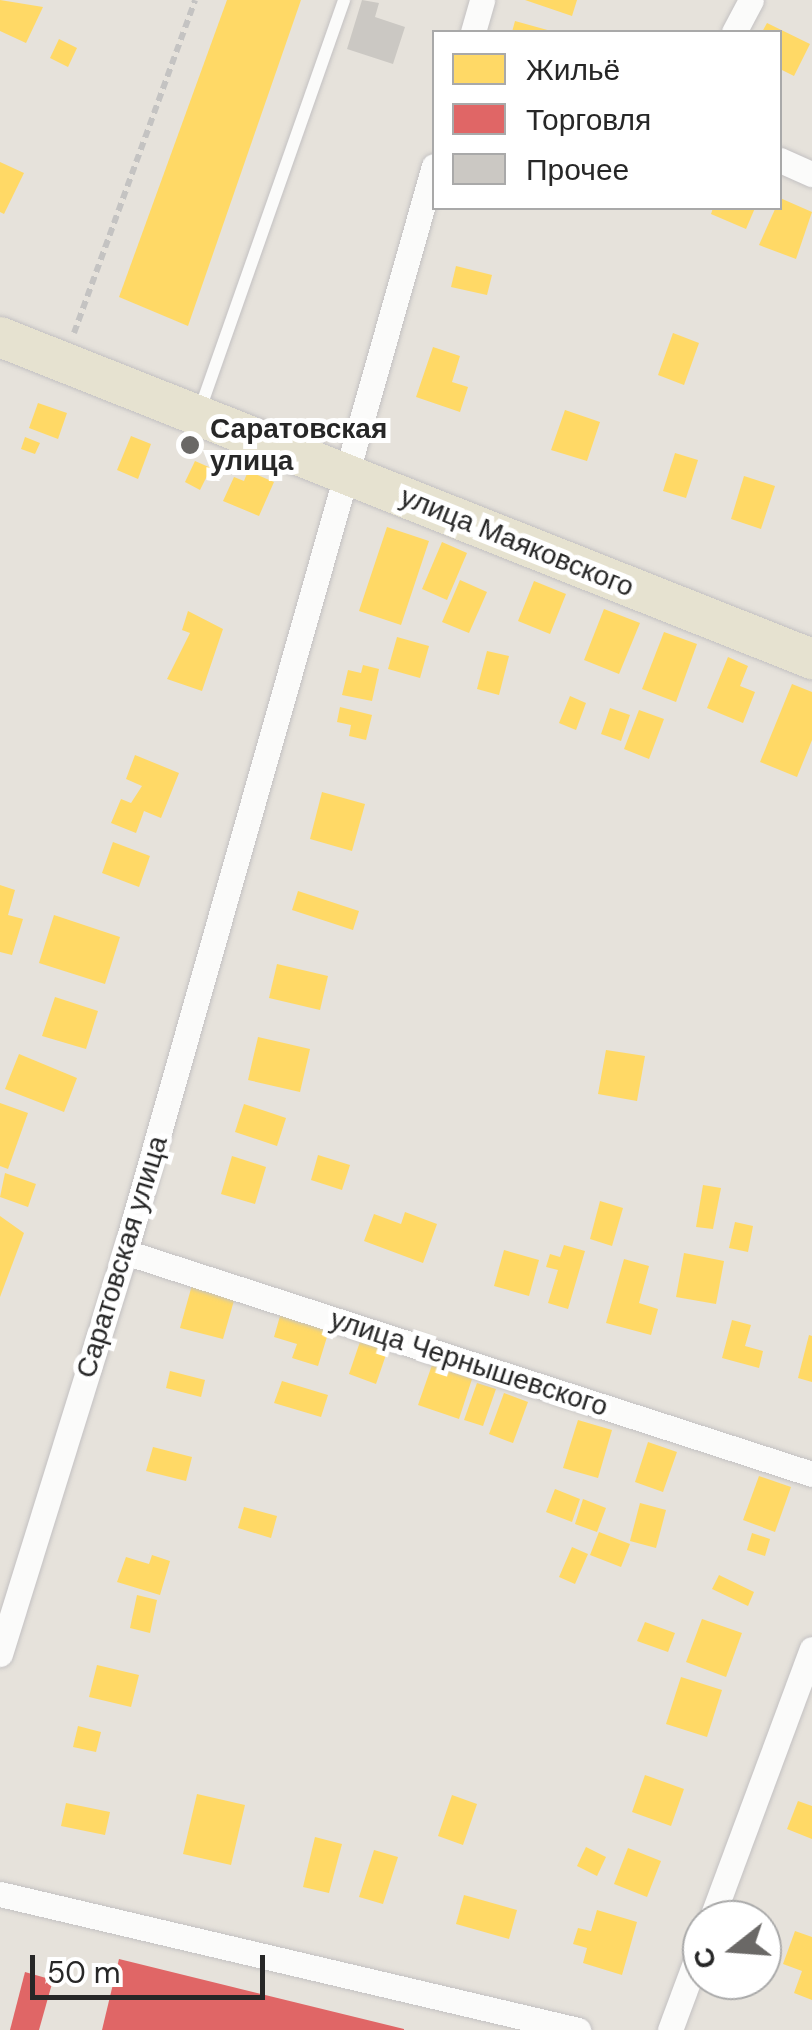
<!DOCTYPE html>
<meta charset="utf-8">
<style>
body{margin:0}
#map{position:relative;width:812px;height:2030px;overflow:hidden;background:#e6e2db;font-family:"DM Sans",sans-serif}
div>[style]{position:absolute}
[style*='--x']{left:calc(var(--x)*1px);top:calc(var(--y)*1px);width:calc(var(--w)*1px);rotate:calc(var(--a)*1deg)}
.homes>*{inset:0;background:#ffd966}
.shops>*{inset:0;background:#e06666}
.building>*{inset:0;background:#cbc8c3}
.path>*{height:6px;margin-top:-3px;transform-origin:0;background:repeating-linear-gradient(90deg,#c4c3c2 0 8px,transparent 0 13px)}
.roads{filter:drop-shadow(0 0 2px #c3c1c2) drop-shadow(0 0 2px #c3c1c2)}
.lane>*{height:12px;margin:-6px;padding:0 6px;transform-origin:6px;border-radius:6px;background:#fbfbfa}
.street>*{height:25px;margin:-12.5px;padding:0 12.5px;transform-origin:12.5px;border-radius:12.5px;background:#fbfbfa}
.primary>*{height:40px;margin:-20px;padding:0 20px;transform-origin:20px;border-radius:20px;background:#e6e2d0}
.dots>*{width:28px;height:28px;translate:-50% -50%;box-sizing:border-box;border:5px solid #fff;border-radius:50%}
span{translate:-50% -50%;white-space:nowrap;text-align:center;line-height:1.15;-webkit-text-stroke:10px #fff;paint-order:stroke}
.poi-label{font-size:28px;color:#272727;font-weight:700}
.left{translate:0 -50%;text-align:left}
.street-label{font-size:28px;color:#272727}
.legend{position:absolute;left:432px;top:30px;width:350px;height:180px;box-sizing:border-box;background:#fff;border:2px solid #a9a9a9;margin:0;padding:12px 18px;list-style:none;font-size:30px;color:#272727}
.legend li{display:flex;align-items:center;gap:20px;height:50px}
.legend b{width:50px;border:2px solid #a9a9a9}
.north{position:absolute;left:682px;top:1900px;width:100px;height:100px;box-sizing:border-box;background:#fff;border:2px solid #a9a9a9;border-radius:50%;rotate:253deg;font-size:28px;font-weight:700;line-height:40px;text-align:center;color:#272727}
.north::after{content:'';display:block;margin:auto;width:35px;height:45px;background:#6a6866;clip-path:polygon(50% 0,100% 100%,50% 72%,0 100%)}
.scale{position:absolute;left:30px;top:1955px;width:235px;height:45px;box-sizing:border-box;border:5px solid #272727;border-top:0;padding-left:12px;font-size:30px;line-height:35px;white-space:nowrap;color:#272727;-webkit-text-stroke:8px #fff;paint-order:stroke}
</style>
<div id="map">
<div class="homes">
<div style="clip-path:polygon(0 0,43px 7px,26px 43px,0 31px)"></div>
<div style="clip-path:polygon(227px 0,301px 0,188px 326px,119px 297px)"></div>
<div style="clip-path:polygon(525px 0,577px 0,572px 16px)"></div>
<div style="clip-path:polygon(515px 21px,551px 31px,551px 32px,512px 32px)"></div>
<div style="clip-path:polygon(767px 23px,810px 44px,794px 76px,780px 69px,780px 32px,762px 32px)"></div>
<div style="clip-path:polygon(59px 39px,77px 48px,68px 67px,50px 58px)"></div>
<div style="clip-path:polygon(0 162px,24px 173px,4px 214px,0 212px)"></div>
<div style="clip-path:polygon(780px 198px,812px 212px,796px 259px,759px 245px)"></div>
<div style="clip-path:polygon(713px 208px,755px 208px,746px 229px,711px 214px)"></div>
<div style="clip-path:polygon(456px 266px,492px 275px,487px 295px,451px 287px)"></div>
<div style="clip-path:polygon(673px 333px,699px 343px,684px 385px,658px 375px)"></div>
<div style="clip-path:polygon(433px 347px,460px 356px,452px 382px,468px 387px,460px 412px,416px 397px)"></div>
<div style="clip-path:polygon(38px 403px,67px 413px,58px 439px,29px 428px)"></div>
<div style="clip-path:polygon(565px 410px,600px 422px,587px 461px,551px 450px)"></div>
<div style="clip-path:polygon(131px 436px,151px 444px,138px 479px,117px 470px)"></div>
<div style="clip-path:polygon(25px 437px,40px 443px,35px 454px,21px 449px)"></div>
<div style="clip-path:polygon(675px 453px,698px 460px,686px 498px,663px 491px)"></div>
<div style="clip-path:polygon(195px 461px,211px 468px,200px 490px,185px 482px)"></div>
<div style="clip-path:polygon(248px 471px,274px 482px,259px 516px,223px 501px,234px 477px,244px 481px)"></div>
<div style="clip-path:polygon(744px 476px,775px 486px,761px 529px,731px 519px)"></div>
<div style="clip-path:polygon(387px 527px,429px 541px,401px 625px,359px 611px)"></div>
<div style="clip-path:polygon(442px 542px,467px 553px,447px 600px,422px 589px)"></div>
<div style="clip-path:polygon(460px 580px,487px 592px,469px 633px,442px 622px)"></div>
<div style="clip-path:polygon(534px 581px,566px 594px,550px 634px,518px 621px)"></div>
<div style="clip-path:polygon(604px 609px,640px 623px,619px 674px,584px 660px)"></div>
<div style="clip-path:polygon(188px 611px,223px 629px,202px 691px,167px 679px,190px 633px,182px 630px)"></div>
<div style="clip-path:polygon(664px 632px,697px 644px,676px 702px,642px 689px)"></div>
<div style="clip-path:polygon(397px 637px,429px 646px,420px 678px,388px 669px)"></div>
<div style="clip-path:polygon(487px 651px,509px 656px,499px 695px,477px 689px)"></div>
<div style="clip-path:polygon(728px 657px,748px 666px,740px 686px,755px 692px,743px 723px,707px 708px)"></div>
<div style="clip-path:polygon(363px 665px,379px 669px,372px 701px,342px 695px,348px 670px,361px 673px)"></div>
<div style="clip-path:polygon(792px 684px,812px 692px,812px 740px,797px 777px,760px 762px)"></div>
<div style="clip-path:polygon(570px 696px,586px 703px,576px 730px,559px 723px)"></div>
<div style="clip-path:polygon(340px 707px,372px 715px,366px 740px,349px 736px,351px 725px,337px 722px)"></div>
<div style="clip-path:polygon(610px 708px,630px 715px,621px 741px,601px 734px)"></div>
<div style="clip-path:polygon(639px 710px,664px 719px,649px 759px,624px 749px)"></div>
<div style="clip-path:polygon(135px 755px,179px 773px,161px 818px,144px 811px,136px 833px,111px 823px,121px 799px,131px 803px,142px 786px,126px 779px)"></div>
<div style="clip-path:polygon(322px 792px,365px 804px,352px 851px,310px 839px)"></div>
<div style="clip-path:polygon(113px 842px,150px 856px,139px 887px,102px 873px)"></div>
<div style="clip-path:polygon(0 885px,15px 890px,8px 915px,23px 919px,12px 955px,0 952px)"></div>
<div style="clip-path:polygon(298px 891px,359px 911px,353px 930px,292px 910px)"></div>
<div style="clip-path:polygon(54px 915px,120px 937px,105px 984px,39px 963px)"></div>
<div style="clip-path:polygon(277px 964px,328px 976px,320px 1010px,269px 998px)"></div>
<div style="clip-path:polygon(55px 997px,98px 1011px,86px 1049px,42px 1036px)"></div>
<div style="clip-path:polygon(258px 1037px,310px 1049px,300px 1092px,248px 1080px)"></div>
<div style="clip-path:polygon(606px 1050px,645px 1056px,637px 1101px,598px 1094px)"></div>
<div style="clip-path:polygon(19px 1054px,77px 1078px,64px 1112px,5px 1089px)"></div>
<div style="clip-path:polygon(0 1103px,28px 1113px,8px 1169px,0 1166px)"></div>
<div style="clip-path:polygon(244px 1104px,286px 1118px,277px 1146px,235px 1132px)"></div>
<div style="clip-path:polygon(318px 1155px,350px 1165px,342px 1190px,311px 1180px)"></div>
<div style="clip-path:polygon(232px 1156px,266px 1167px,255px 1204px,221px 1194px)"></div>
<div style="clip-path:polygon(5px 1173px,36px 1184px,28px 1207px,0 1197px)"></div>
<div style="clip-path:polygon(703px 1185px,721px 1188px,713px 1229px,696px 1227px)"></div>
<div style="clip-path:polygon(600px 1201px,623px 1208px,612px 1246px,590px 1239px)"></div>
<div style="clip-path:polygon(405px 1212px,437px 1224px,423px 1263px,364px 1241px,374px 1214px,401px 1224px)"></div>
<div style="clip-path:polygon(0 1216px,24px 1233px,0 1297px)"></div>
<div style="clip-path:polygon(735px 1222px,753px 1226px,748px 1252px,729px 1248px)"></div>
<div style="clip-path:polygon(564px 1245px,585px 1251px,568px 1309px,548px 1303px,558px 1270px,546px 1267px,550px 1254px,560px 1257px)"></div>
<div style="clip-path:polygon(504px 1250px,539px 1260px,529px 1296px,494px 1286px)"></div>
<div style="clip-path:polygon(684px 1253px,724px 1261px,716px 1304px,676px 1297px)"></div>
<div style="clip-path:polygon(624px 1259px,649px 1266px,639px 1303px,658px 1309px,651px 1335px,606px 1323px)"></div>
<div style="clip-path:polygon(192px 1285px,235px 1297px,223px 1339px,180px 1328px)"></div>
<div style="clip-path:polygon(282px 1309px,331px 1324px,318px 1366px,292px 1358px,297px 1344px,274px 1337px)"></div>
<div style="clip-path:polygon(732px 1320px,751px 1325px,745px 1346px,763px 1351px,759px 1368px,722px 1358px)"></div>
<div style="clip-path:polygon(809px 1335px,812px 1336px,812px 1382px,798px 1378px)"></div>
<div style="clip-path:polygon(362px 1336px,389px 1346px,376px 1384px,349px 1374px)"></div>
<div style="clip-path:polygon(432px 1365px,472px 1379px,459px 1419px,418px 1405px)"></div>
<div style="clip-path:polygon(170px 1371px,205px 1380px,201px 1397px,166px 1388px)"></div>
<div style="clip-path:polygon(282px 1381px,328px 1395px,321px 1417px,274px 1403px)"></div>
<div style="clip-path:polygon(477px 1383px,496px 1389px,483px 1426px,464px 1420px)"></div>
<div style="clip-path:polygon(504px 1393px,528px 1402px,513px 1443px,489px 1434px)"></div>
<div style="clip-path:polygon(578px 1420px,612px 1430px,598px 1478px,563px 1468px)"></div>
<div style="clip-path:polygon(648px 1442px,677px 1452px,663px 1492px,635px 1482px)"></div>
<div style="clip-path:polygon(153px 1447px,192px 1457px,186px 1481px,146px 1471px)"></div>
<div style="clip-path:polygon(759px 1476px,791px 1487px,775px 1532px,743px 1520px)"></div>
<div style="clip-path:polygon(555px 1489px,580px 1499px,572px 1522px,546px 1512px)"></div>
<div style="clip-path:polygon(583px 1499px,606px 1508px,597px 1532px,575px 1524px)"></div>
<div style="clip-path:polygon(640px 1503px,666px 1510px,656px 1548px,630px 1541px)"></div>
<div style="clip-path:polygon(244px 1507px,277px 1516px,271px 1538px,238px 1528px)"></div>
<div style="clip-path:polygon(599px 1532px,630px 1544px,621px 1567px,590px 1555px)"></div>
<div style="clip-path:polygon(752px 1533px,770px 1539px,765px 1556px,747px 1550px)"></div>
<div style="clip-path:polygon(572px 1547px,588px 1554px,575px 1584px,559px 1577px)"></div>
<div style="clip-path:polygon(152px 1555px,170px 1561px,160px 1595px,117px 1582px,126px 1557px,149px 1564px)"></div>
<div style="clip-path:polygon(719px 1575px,754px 1592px,748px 1606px,712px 1589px)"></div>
<div style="clip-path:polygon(137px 1595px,157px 1600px,150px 1633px,130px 1628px)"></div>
<div style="clip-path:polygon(702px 1619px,742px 1633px,726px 1677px,686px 1662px)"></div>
<div style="clip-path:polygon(645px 1622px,675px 1633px,668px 1652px,637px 1641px)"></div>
<div style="clip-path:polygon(97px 1665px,139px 1675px,131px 1707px,89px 1697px)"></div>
<div style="clip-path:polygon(681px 1677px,722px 1690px,707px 1737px,666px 1724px)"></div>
<div style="clip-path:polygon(78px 1726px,101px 1732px,96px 1752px,73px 1747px)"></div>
<div style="clip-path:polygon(645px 1775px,684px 1789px,671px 1826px,632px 1812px)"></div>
<div style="clip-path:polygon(197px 1794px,245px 1805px,231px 1865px,183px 1854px)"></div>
<div style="clip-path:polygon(452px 1795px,477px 1804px,463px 1845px,438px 1836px)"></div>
<div style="clip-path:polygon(798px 1801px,812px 1806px,812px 1839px,787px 1829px)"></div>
<div style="clip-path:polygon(66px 1803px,110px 1812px,105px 1835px,61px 1826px)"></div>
<div style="clip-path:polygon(315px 1837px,342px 1844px,329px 1893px,303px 1887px)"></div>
<div style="clip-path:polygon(586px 1847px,606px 1857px,597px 1876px,577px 1866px)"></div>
<div style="clip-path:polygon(628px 1848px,661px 1861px,647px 1897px,614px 1884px)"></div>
<div style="clip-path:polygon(374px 1850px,398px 1857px,383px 1904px,359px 1897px)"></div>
<div style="clip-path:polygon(464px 1895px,517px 1910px,509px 1939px,456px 1924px)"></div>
<div style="clip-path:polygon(597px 1910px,637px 1922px,622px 1975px,583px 1963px,587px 1948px,573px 1944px,578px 1928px,591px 1931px)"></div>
<div style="clip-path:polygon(795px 1931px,812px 1937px,812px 2000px,794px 1993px,802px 1971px,783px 1964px)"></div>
</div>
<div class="shops">
<div style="clip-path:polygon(119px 1959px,404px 2029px,404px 2030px,102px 2030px)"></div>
<div style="clip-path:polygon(25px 1972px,53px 1980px,39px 2030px,10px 2030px)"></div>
</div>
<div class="building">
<div style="clip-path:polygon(362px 0,379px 3px,375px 17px,405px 27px,393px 64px,347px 49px)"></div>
</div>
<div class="path">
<div style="--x:74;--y:333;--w:354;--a:-70"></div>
</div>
<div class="roads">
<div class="lane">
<div style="--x:199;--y:412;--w:437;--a:-70.6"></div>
</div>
<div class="street">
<div style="--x:473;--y:32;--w:33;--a:-74"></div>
<div style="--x:734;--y:32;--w:36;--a:-62"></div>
<div style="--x:780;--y:160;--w:35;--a:24"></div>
<div style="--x:125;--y:1252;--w:722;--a:17.91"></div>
<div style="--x:0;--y:1654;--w:421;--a:-72.7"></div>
<div style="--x:125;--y:1252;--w:1129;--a:-74.12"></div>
<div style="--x:0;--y:1894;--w:594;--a:13.24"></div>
<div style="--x:711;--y:1920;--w:289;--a:-69.6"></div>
<div style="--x:670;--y:2030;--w:92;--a:-69.6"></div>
</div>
<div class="primary">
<div style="--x:0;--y:337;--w:874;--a:21.63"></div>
</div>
</div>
<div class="dots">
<div style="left:190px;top:445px;background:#6a6866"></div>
</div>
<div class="poi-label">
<span class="left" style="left:210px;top:445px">Саратовская<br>улица</span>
</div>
<div class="street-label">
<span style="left:517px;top:542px;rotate:22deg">улица Маяковского</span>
<span style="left:122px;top:1257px;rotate:-73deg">Саратовская улица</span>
<span style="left:469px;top:1363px;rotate:18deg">улица Чернышевского</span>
</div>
<ul class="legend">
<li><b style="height:28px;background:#ffd966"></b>Жильё</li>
<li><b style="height:28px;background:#e06666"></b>Торговля</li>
<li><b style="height:28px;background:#cbc8c3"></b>Прочее</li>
</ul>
<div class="north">С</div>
<div class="scale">50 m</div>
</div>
